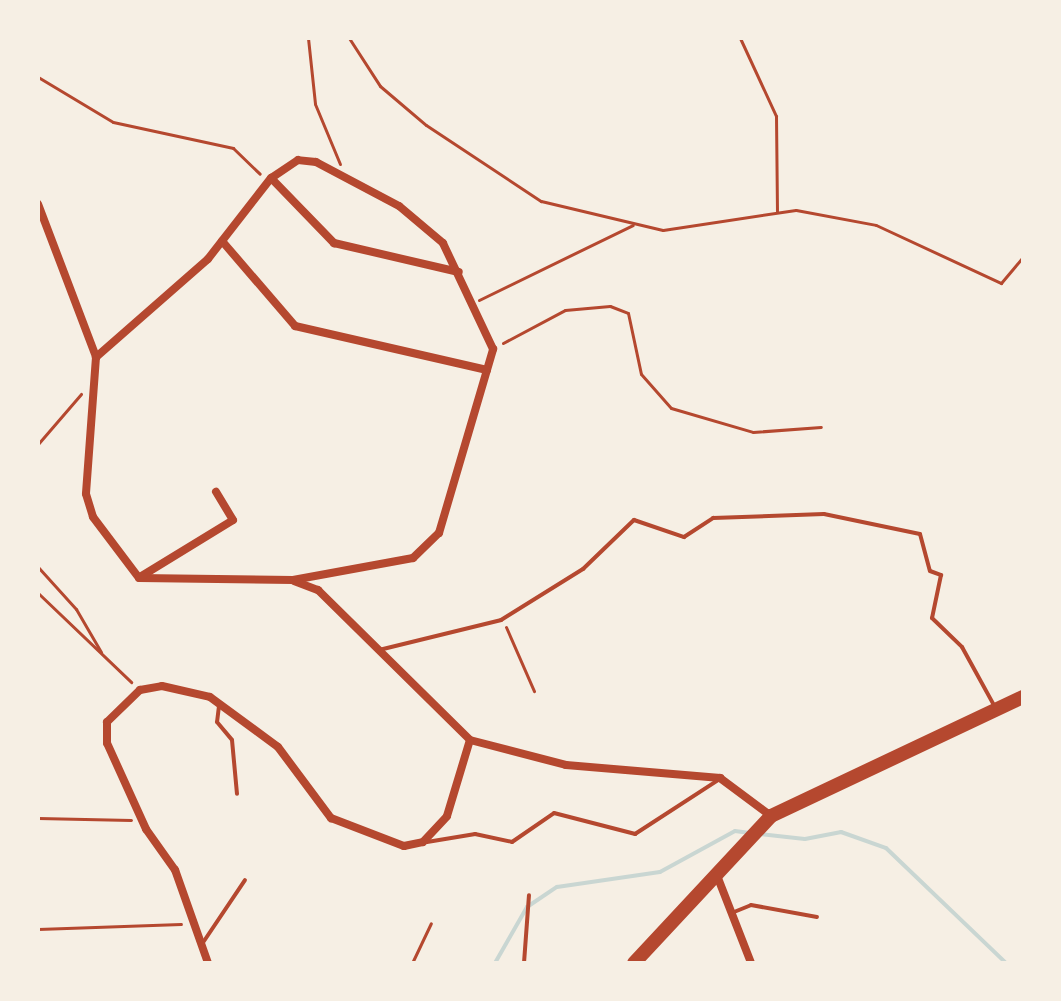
<!DOCTYPE html>
<style>
body{margin:0}
#map{position:relative;width:1061px;height:1001px;overflow:hidden;background:#f6efe4;font-family:"Roboto Condensed",sans-serif}
div>[style]{position:absolute}
[style*='--x']{left:calc(var(--x)*1px);top:calc(var(--y)*1px);width:calc(var(--w)*1px);rotate:calc(var(--a)*1deg)}
.stream>*{height:4px;margin:-2px;padding:0 2px;transform-origin:2px;border-radius:2px;background:#c9d6d2}
.path>*{height:3px;margin:-1.5px;padding:0 1.5px;transform-origin:1.5px;border-radius:1.5px;background:#b5482f}
.service>*{height:4px;margin:-2px;padding:0 2px;transform-origin:2px;border-radius:2px;background:#b5482f}
.minor>*{height:8px;margin:-4px;padding:0 4px;transform-origin:4px;border-radius:4px;background:#b5482f}
.primary>*{height:14px;margin:-7px;padding:0 7px;transform-origin:7px;border-radius:7px;background:#b5482f}
span{translate:-50% -50%;white-space:nowrap;text-align:center;line-height:1.15;-webkit-text-stroke:8px #f6efe4;paint-order:stroke}
.frame{position:absolute;inset:0;border:40px solid #f6efe4;pointer-events:none}
</style>
<div id="map">
<div class="stream">
<div style="--x:759;--y:834;--w:46;--a:6.2"></div>
<div style="--x:805;--y:839;--w:37;--a:-11"></div>
<div style="--x:841;--y:832;--w:48;--a:19.6"></div>
<div style="--x:886;--y:848;--w:166;--a:43.8"></div>
<div style="--x:495;--y:963;--w:64;--a:-60.3"></div>
<div style="--x:527;--y:907;--w:36;--a:-34"></div>
<div style="--x:557;--y:887;--w:104;--a:-8.3"></div>
<div style="--x:660;--y:872;--w:85;--a:-28.7"></div>
<div style="--x:735;--y:831;--w:15;--a:8"></div>
</div>
<div class="path">
<div style="--x:308;--y:38;--w:66;--a:83.9"></div>
<div style="--x:315;--y:104;--w:65;--a:67.4"></div>
<div style="--x:349;--y:38;--w:57;--a:57.1"></div>
<div style="--x:380;--y:86;--w:60;--a:40.3"></div>
<div style="--x:426;--y:125;--w:138;--a:33.5"></div>
<div style="--x:541;--y:201;--w:125;--a:13.4"></div>
<div style="--x:663;--y:230;--w:134;--a:-8.6"></div>
<div style="--x:796;--y:210;--w:81;--a:10.6"></div>
<div style="--x:876;--y:225;--w:138;--a:24.9"></div>
<div style="--x:1001;--y:283;--w:34;--a:-50"></div>
<div style="--x:740;--y:38;--w:86;--a:65.2"></div>
<div style="--x:776;--y:116;--w:95;--a:89.4"></div>
<div style="--x:38;--y:77;--w:87;--a:31"></div>
<div style="--x:113;--y:122;--w:123;--a:12.2"></div>
<div style="--x:233;--y:148;--w:37;--a:44"></div>
<div style="--x:479;--y:300;--w:171;--a:-26"></div>
<div style="--x:503;--y:343;--w:70;--a:-28"></div>
<div style="--x:565;--y:310;--w:45;--a:-5.1"></div>
<div style="--x:610;--y:306;--w:19;--a:21"></div>
<div style="--x:628;--y:313;--w:62;--a:78"></div>
<div style="--x:641;--y:374;--w:45;--a:48.6"></div>
<div style="--x:671;--y:408;--w:85;--a:16.3"></div>
<div style="--x:753;--y:432;--w:68;--a:-4.2"></div>
<div style="--x:38;--y:444;--w:66;--a:-49.3"></div>
<div style="--x:38;--y:567;--w:57;--a:47.9"></div>
<div style="--x:76;--y:609;--w:50;--a:59.8"></div>
<div style="--x:38;--y:593;--w:129;--a:43.7"></div>
<div style="--x:506;--y:627;--w:70;--a:66.4"></div>
<div style="--x:38;--y:818;--w:93;--a:1.2"></div>
<div style="--x:38;--y:929;--w:143;--a:-2"></div>
<div style="--x:412;--y:963;--w:44;--a:-64.6"></div>
</div>
<div class="service">
<div style="--x:379;--y:650;--w:126;--a:-13.8"></div>
<div style="--x:501;--y:620;--w:97;--a:-31.9"></div>
<div style="--x:583;--y:569;--w:71;--a:-43.9"></div>
<div style="--x:634;--y:520;--w:53;--a:18.8"></div>
<div style="--x:684;--y:537;--w:35;--a:-33"></div>
<div style="--x:713;--y:518;--w:111;--a:-2.1"></div>
<div style="--x:824;--y:514;--w:98;--a:11.8"></div>
<div style="--x:920;--y:534;--w:38;--a:75"></div>
<div style="--x:930;--y:571;--w:12;--a:20"></div>
<div style="--x:941;--y:575;--w:44;--a:101.8"></div>
<div style="--x:932;--y:618;--w:42;--a:44"></div>
<div style="--x:962;--y:647;--w:68;--a:61.2"></div>
<div style="--x:219;--y:706;--w:16;--a:97"></div>
<div style="--x:217;--y:722;--w:23;--a:50"></div>
<div style="--x:232;--y:740;--w:54;--a:84.7"></div>
<div style="--x:427;--y:842;--w:49;--a:-9.5"></div>
<div style="--x:475;--y:834;--w:38;--a:12"></div>
<div style="--x:512;--y:842;--w:51;--a:-34.6"></div>
<div style="--x:554;--y:813;--w:84;--a:14.5"></div>
<div style="--x:635;--y:834;--w:99;--a:-33"></div>
<div style="--x:734;--y:912;--w:18;--a:-22"></div>
<div style="--x:751;--y:905;--w:67;--a:10.3"></div>
<div style="--x:202;--y:944;--w:77;--a:-56.1"></div>
<div style="--x:524;--y:963;--w:68;--a:-85.8"></div>
</div>
<div class="minor">
<div style="--x:271;--y:178;--w:91;--a:45.9"></div>
<div style="--x:334;--y:243;--w:128;--a:13.1"></div>
<div style="--x:38;--y:204;--w:164;--a:69.2"></div>
<div style="--x:96;--y:357;--w:137;--a:94.2"></div>
<div style="--x:86;--y:494;--w:24;--a:73"></div>
<div style="--x:93;--y:517;--w:76;--a:53"></div>
<div style="--x:139;--y:578;--w:154;--a:0.7"></div>
<div style="--x:293;--y:580;--w:122;--a:-10.4"></div>
<div style="--x:413;--y:558;--w:36;--a:-44"></div>
<div style="--x:439;--y:533;--w:192;--a:-73.6"></div>
<div style="--x:493;--y:349;--w:117;--a:-115.3"></div>
<div style="--x:443;--y:243;--w:57;--a:-139.9"></div>
<div style="--x:399;--y:206;--w:94;--a:-152.1"></div>
<div style="--x:316;--y:162;--w:18;--a:-174"></div>
<div style="--x:298;--y:160;--w:32;--a:146"></div>
<div style="--x:271;--y:178;--w:103;--a:127.9"></div>
<div style="--x:208;--y:259;--w:149;--a:138.8"></div>
<div style="--x:222;--y:241;--w:112;--a:49.3"></div>
<div style="--x:295;--y:326;--w:197;--a:12.9"></div>
<div style="--x:140;--y:577;--w:109;--a:-31.5"></div>
<div style="--x:233;--y:520;--w:33;--a:-121"></div>
<div style="--x:294;--y:581;--w:26;--a:21"></div>
<div style="--x:318;--y:590;--w:214;--a:44.6"></div>
<div style="--x:470;--y:740;--w:99;--a:14.6"></div>
<div style="--x:566;--y:765;--w:155;--a:4.8"></div>
<div style="--x:720;--y:778;--w:64;--a:36.7"></div>
<div style="--x:716;--y:873;--w:97;--a:68.7"></div>
<div style="--x:208;--y:963;--w:99;--a:-109.5"></div>
<div style="--x:175;--y:870;--w:50;--a:-125.3"></div>
<div style="--x:146;--y:829;--w:94;--a:-114.4"></div>
<div style="--x:107;--y:743;--w:21;--a:-90"></div>
<div style="--x:107;--y:722;--w:46;--a:-44.1"></div>
<div style="--x:140;--y:690;--w:22;--a:-10"></div>
<div style="--x:162;--y:686;--w:49;--a:12.9"></div>
<div style="--x:210;--y:697;--w:84;--a:36.3"></div>
<div style="--x:278;--y:747;--w:89;--a:53.3"></div>
<div style="--x:331;--y:818;--w:78;--a:21"></div>
<div style="--x:404;--y:846;--w:19;--a:-12"></div>
<div style="--x:423;--y:842;--w:35;--a:-47"></div>
<div style="--x:447;--y:816;--w:79;--a:-73.2"></div>
</div>
<div class="primary">
<div style="--x:634;--y:963;--w:201;--a:-47"></div>
<div style="--x:771;--y:816;--w:279;--a:-25.3"></div>
</div>
<div class="frame"></div>
</div>
